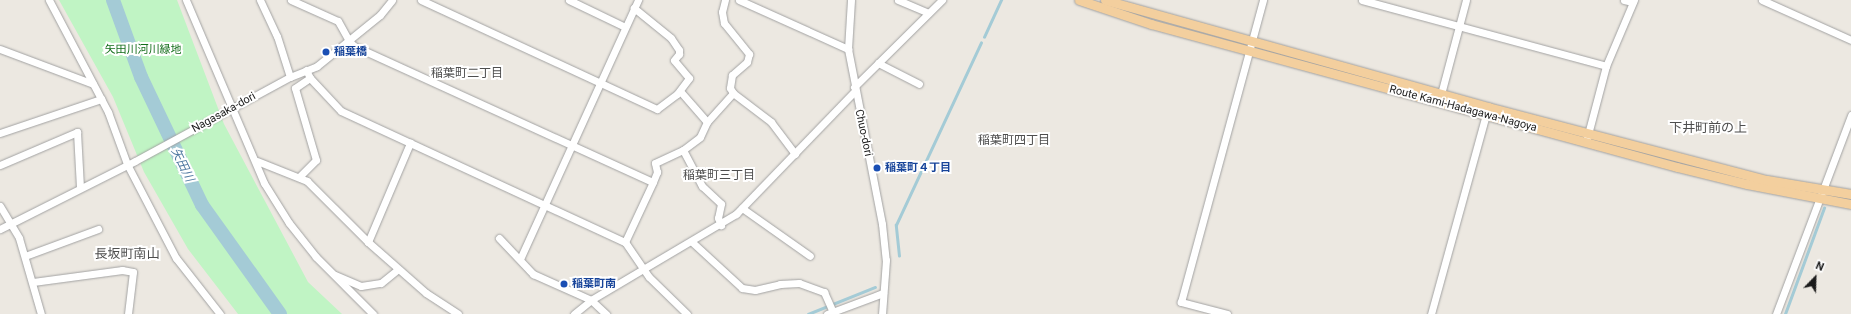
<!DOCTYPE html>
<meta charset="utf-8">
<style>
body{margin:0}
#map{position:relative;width:1851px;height:314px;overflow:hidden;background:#ece8e1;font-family:Roboto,"Noto Sans JP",sans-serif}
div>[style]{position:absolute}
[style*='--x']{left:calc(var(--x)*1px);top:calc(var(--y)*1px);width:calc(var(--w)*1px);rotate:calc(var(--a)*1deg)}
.park>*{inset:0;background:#c0f4c4}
.stream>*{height:2.5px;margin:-1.25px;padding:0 1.25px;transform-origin:1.25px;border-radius:1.25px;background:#a4cbd6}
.river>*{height:14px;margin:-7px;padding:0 7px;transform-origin:7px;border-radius:7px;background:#a4cbd6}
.roads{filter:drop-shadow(0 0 1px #a2a2a2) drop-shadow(0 0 1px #a2a2a2)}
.minor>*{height:7px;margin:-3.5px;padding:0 3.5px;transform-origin:3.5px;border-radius:3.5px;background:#fff}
.major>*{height:9px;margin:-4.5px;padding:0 4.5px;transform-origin:4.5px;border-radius:4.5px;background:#f3cf9e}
.dots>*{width:11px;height:11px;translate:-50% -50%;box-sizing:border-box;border:2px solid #fff;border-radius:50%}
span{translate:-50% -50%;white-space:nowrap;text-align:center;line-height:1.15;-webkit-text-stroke:4px #fff;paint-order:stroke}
.park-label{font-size:11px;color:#146e1b}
.transit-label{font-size:11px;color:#164399;font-weight:700}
.left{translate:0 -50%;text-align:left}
.street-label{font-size:11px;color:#1b1b1b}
.neighbourhood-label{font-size:12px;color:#4e4e4e}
.water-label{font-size:12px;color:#5079a1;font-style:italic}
.quarter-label{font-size:13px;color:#4e4e4e}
.north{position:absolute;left:1795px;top:258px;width:40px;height:40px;-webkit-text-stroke:3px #fff;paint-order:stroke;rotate:23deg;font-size:11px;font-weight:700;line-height:16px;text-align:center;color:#1b1b1b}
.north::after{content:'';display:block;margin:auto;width:14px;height:18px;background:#1b1b1b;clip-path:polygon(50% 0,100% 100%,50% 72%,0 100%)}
</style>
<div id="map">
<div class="park">
<div style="clip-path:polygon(59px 0,177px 0,224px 124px,308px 282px,342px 314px,238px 314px,188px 249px,144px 172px,113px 97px)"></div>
</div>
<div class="stream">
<div style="--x:984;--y:37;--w:41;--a:-65.3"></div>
<div style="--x:899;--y:256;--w:31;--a:-96"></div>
<div style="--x:896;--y:225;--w:201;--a:-65"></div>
<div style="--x:808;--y:314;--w:72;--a:-21.9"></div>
<div style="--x:1785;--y:314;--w:113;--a:-69.8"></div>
</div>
<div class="river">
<div style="--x:113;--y:0;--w:82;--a:70"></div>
<div style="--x:141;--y:77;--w:142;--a:64.5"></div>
<div style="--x:202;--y:205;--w:134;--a:54.4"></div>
</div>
<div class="roads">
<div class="minor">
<div style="--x:49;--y:0;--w:127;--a:62.2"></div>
<div style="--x:108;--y:112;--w:55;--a:69.9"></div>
<div style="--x:127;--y:164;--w:106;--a:62.5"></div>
<div style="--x:176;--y:258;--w:71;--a:51.8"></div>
<div style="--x:186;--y:0;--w:199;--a:66.9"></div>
<div style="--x:264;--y:183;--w:47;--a:58"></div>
<div style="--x:289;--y:223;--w:43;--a:51.5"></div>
<div style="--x:316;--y:257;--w:81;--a:45"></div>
<div style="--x:260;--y:0;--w:40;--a:65"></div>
<div style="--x:277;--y:36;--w:43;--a:72.4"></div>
<div style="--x:291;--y:0;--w:51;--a:24.1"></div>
<div style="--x:338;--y:21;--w:23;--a:61"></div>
<div style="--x:349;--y:41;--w:7;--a:45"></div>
<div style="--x:354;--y:46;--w:328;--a:24.5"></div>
<div style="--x:421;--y:0;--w:260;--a:24.8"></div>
<div style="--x:657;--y:109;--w:25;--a:-37"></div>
<div style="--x:677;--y:94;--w:20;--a:-53"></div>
<div style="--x:689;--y:78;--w:23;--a:-130"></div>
<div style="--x:674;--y:60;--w:8;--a:-50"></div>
<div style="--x:679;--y:54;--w:4;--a:-90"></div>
<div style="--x:679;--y:50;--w:14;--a:-124"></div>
<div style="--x:671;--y:38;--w:48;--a:-141"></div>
<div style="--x:569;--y:0;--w:62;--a:25.7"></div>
<div style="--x:725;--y:0;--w:12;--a:104"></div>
<div style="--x:722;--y:12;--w:11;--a:80"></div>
<div style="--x:724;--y:23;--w:40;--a:51"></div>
<div style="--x:749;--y:54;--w:8;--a:104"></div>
<div style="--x:747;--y:62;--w:20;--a:139"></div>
<div style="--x:732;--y:75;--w:13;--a:99"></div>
<div style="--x:730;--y:88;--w:6;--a:59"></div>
<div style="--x:733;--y:93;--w:48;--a:37.3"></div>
<div style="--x:771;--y:122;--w:40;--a:53"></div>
<div style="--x:739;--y:0;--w:120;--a:24.2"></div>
<div style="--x:851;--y:0;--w:49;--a:93.5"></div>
<div style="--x:848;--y:49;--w:178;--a:79"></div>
<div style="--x:882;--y:224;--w:36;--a:84"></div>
<div style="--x:886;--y:260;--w:54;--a:94.2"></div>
<div style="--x:898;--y:0;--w:33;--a:23"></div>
<div style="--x:1362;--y:0;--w:253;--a:15.1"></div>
<div style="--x:1624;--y:0;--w:9;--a:13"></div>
<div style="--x:1762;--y:0;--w:98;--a:24.2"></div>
<div style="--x:0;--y:49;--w:99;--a:20.6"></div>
<div style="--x:878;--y:63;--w:46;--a:27.1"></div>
<div style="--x:306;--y:70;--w:9;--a:63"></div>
<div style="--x:310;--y:78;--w:45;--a:46.8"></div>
<div style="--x:341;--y:111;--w:313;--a:24.8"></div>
<div style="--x:625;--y:242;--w:42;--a:55.6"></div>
<div style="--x:649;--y:277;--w:53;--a:44.2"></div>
<div style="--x:854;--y:87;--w:124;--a:-44.7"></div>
<div style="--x:680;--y:91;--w:41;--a:48.9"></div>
<div style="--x:1441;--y:94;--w:97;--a:-75.1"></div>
<div style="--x:0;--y:133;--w:107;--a:-18.6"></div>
<div style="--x:1587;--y:138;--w:74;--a:-75.2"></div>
<div style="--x:1606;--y:66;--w:72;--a:-67"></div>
<div style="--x:683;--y:150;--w:41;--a:62.2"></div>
<div style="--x:702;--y:186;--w:26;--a:43"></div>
<div style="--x:721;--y:204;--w:14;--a:102"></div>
<div style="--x:718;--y:218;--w:8;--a:67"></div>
<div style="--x:257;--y:161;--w:54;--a:21.8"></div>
<div style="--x:307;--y:181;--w:86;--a:45"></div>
<div style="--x:368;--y:242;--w:77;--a:41.3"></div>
<div style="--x:426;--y:293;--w:38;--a:33"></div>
<div style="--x:0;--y:165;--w:84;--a:-23.2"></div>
<div style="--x:77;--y:132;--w:55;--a:86.9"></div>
<div style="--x:299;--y:177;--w:24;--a:-45"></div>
<div style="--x:316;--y:160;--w:75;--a:-106.3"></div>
<div style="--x:295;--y:88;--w:18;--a:-34"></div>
<div style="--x:0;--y:206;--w:37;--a:59"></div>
<div style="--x:19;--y:238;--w:79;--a:73.9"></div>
<div style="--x:742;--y:208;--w:83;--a:35.2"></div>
<div style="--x:0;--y:229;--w:151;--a:-26.7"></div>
<div style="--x:135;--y:161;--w:176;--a:-28.5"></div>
<div style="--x:290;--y:77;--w:29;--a:-22"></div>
<div style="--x:317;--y:66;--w:81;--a:-39"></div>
<div style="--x:380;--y:15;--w:19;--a:-51"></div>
<div style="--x:499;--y:238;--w:50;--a:46.6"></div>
<div style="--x:533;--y:274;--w:64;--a:24.1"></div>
<div style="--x:591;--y:300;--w:21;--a:43"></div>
<div style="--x:368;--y:242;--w:108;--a:-67"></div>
<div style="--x:625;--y:242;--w:66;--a:-65"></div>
<div style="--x:653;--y:182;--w:11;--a:-68"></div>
<div style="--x:657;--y:172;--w:9;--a:-103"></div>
<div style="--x:655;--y:163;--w:31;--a:-25"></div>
<div style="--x:683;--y:150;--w:21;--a:-37"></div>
<div style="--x:700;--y:137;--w:17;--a:-65"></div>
<div style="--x:707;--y:122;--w:39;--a:-48"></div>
<div style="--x:692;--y:242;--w:68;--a:42.6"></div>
<div style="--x:742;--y:288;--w:13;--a:9"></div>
<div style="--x:755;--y:290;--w:26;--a:-13"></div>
<div style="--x:780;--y:284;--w:19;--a:-3"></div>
<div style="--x:799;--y:283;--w:27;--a:20"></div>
<div style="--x:824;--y:292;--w:22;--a:66"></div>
<div style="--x:25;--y:256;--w:78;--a:-20.3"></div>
<div style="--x:520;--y:259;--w:285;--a:-65.5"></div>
<div style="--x:335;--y:275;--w:28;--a:23"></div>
<div style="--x:361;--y:286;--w:20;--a:-9"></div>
<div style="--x:381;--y:283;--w:22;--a:-39"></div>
<div style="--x:33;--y:282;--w:90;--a:-7.7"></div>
<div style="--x:122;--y:270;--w:11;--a:10"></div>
<div style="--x:133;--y:272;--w:42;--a:96.8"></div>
<div style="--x:574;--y:314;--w:22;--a:-39"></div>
<div style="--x:591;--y:300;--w:169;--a:-30.7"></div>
<div style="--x:736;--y:214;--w:170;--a:-46"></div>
<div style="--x:827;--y:314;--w:60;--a:-20.6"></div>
<div style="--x:1227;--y:314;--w:48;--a:-165.4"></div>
<div style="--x:1181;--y:302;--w:313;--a:-74.8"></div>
<div style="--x:1431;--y:314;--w:206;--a:-74.6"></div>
<div style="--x:1776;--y:314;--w:213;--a:-69.3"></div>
</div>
<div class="major">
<div style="--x:1079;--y:0;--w:76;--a:18.4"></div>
<div style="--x:1151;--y:24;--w:545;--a:15.21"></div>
<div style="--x:1677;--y:167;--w:72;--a:13.7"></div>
<div style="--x:1747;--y:184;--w:106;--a:10.9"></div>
<div style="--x:1105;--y:0;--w:398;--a:15.6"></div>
<div style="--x:1488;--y:107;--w:288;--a:14.7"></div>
<div style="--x:1767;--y:180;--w:85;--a:9.5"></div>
</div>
</div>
<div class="dots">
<div style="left:326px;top:52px;background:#1a4fb4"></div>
<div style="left:877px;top:168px;background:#1a4fb4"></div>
<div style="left:564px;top:284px;background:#1a4fb4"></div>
</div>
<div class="park-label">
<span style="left:143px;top:50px">矢田川河川緑地</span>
</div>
<div class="transit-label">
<span class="left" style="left:334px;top:52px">稲葉橋</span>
<span class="left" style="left:885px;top:168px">稲葉町４丁目</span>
<span class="left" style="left:572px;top:284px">稲葉町南</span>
</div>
<div class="street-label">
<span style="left:1463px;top:109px;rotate:15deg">Route Kami-Hadagawa-Nagoya</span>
<span style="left:224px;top:113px;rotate:-29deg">Nagasaka-dori</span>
<span style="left:863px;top:133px;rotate:78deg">Chuo-dori</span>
</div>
<div class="neighbourhood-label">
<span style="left:467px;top:74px">稲葉町二丁目</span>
<span style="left:1014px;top:141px">稲葉町四丁目</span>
<span style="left:719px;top:176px">稲葉町三丁目</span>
</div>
<div class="water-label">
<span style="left:182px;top:165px;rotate:64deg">矢田川</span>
</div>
<div class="quarter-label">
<span style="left:1708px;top:128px">下井町前の上</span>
<span style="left:127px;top:254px">長坂町南山</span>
</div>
<div class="north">N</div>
</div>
